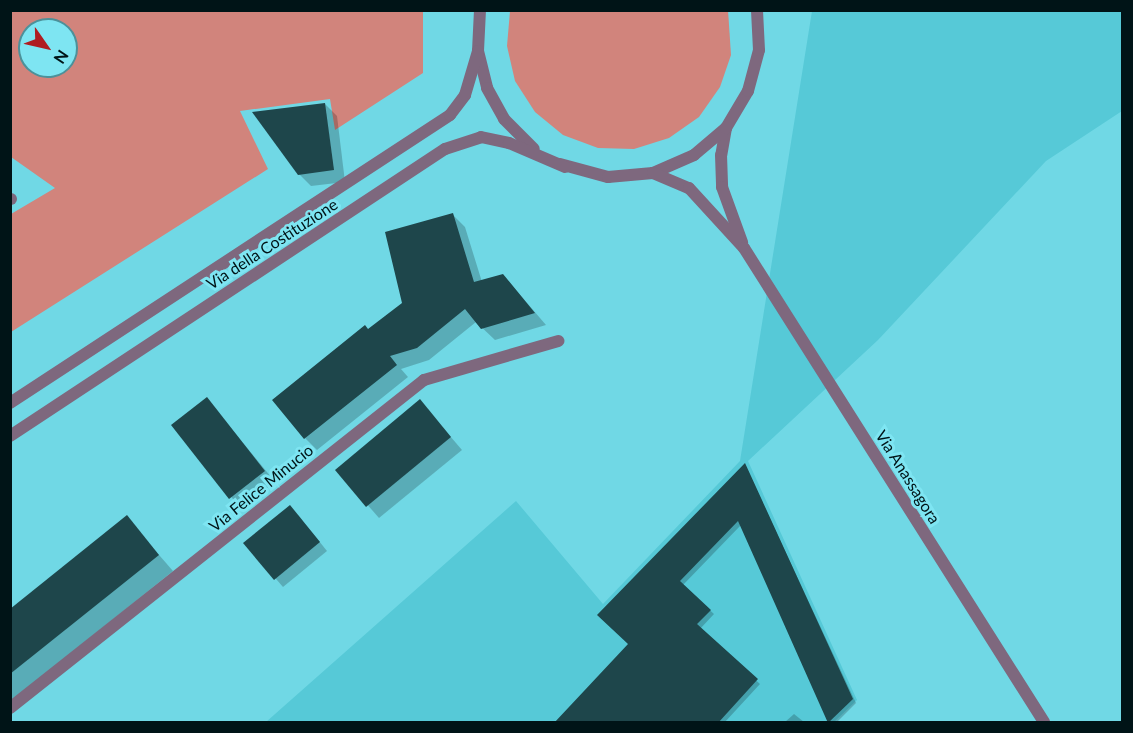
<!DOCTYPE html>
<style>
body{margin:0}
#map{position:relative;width:1133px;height:733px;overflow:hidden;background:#70d8e5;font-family:Lato,sans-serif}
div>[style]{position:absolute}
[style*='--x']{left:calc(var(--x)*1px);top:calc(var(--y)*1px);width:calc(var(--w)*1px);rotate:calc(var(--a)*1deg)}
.built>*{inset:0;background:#56c9d7}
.green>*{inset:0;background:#d1847c}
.shadow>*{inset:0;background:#0003}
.building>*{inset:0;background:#1e464b}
.minor>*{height:12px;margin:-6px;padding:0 6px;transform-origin:6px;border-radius:6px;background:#7e687e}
span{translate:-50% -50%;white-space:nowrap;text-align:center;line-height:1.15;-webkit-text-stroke:6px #7ee5f2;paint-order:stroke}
.street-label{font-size:16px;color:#001417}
.frame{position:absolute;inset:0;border:12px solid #001417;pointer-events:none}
.north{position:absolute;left:18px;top:18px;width:60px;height:60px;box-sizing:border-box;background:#7ee5f2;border:2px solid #4c919a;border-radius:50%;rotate:124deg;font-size:16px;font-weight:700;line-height:24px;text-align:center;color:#001417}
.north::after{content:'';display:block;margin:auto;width:21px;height:27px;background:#af1d21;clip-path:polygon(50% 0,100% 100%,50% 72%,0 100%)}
</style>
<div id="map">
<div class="built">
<div style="clip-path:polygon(812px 11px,1122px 11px,1122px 111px,1046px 161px,878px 340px,748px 461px,857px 700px,834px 722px,266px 722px,516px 501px,603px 604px,740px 461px)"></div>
</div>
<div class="green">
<div style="clip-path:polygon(evenodd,11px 10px,423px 11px,423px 73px,335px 130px,330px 99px,240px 111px,268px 169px,11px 332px,11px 214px,55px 188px,11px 157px,11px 10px,30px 30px,66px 30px,66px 66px,30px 66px,30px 30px)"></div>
<div style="clip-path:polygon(728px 10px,731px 55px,720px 87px,699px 117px,669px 138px,634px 149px,598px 148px,563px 135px,535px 112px,515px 81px,507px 46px,510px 11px)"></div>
</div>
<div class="shadow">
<div style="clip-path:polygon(325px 104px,337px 116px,345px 182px,311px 186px,299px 174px)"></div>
<div style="clip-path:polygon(453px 215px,465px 227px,482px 282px,503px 275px,546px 325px,495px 340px,476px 322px,429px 360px,401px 369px,408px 377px,317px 450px,305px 438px,368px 330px,404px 304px)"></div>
<div style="clip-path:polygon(207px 399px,276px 483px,242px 510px,173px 426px)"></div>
<div style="clip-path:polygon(420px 401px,462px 450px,379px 518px,337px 470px)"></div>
<div style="clip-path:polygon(745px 465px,856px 703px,837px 722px,830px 722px,741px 525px,683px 585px,714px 614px,700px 629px,760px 684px,725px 722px,556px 722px,630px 644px)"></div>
<div style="clip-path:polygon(298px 515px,327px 551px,283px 587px,245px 543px)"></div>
<div style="clip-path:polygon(126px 517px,173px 571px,10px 702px,10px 611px)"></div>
<div style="clip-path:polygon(794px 714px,804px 722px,785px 722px)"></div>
</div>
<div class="building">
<div style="clip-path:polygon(325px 103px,334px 170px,298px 175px,252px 112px)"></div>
<div style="clip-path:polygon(453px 213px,474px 282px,503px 274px,535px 313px,481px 329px,465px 309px,417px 348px,390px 356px,397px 365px,304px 439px,272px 400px,365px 325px,368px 329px,402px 303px,385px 232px)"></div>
<div style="clip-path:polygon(207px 397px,265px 471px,229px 499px,171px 425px)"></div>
<div style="clip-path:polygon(420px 399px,451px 437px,366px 507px,335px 470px)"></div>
<div style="clip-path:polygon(745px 463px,853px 699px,828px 723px,738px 521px,680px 581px,711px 610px,697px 624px,758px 679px,718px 723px,554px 723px,628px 644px,597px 615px)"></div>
<div style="clip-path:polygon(290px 505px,320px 542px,274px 580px,243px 543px)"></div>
<div style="clip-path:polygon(127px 515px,159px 555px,10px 674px,10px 609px)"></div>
</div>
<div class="minor">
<div style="--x:480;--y:10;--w:41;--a:92.8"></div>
<div style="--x:478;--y:51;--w:38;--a:76"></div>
<div style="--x:487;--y:88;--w:35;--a:61"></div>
<div style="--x:504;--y:119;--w:42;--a:45"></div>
<div style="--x:726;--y:128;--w:27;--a:100"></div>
<div style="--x:721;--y:155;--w:32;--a:88"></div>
<div style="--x:722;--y:187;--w:59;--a:70"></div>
<div style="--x:560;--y:164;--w:50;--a:15.2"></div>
<div style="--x:608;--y:177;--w:45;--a:-5.1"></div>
<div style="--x:653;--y:173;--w:45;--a:-23.7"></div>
<div style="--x:694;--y:155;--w:42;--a:-40.2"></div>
<div style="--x:726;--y:128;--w:43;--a:-59.3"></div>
<div style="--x:748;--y:91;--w:42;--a:-75"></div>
<div style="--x:759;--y:50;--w:40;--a:-92.9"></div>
<div style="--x:653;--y:173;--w:39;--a:23"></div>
<div style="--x:689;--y:188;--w:81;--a:47.5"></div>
<div style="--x:744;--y:248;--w:561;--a:57.67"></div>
<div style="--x:10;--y:199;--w:1;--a:0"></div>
<div style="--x:10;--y:403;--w:526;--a:-33.21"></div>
<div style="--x:450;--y:115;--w:25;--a:-53"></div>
<div style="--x:465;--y:95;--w:46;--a:-73.5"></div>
<div style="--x:10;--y:436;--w:521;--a:-33.42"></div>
<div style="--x:445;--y:149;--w:38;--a:-18"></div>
<div style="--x:481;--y:137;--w:29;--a:12"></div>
<div style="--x:509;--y:143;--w:61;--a:23.2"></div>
<div style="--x:10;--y:708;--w:528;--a:-38.39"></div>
<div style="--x:424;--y:380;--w:140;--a:-16.2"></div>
</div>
<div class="street-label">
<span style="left:272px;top:244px;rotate:-33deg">Via della Costituzione</span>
<span style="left:908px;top:477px;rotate:58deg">Via Anassagora</span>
<span style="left:261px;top:488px;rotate:-39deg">Via Felice Minucio</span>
</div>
<div class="frame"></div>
<div class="north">N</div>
</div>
